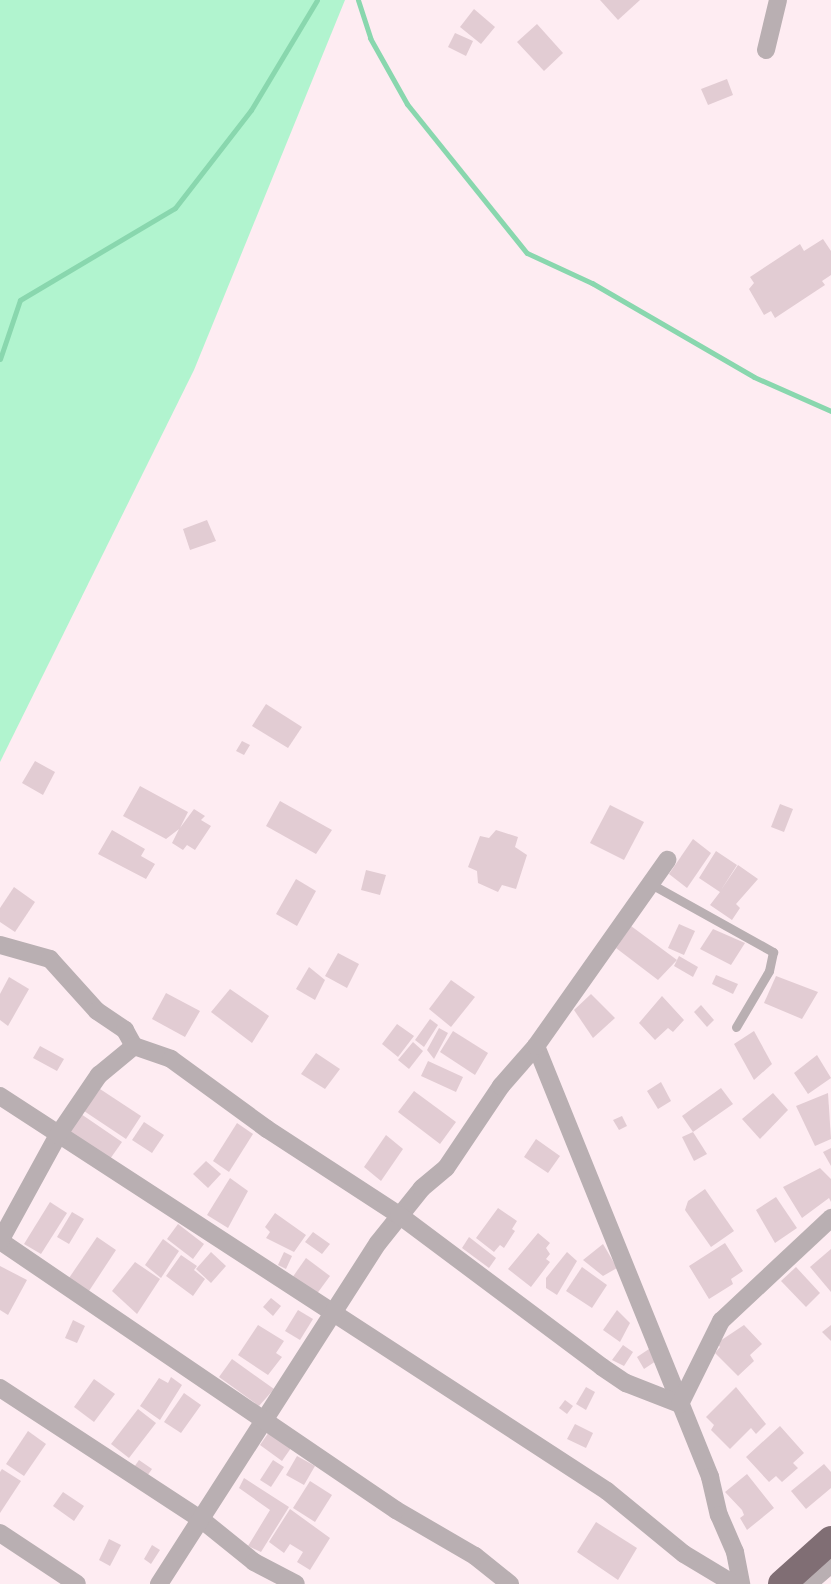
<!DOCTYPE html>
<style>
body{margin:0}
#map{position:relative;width:831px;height:1584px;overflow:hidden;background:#feecf2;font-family:"Alegreya Sans",sans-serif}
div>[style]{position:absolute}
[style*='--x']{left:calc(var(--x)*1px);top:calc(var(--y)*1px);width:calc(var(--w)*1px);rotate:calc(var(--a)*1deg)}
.green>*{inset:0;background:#b1f4cf}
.stream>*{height:5px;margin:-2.5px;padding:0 2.5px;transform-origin:2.5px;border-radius:2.5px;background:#89d7ae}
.building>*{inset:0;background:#e2ccd3}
.service>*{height:9px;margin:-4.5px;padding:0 4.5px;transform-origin:4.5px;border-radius:4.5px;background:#b9afb2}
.minor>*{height:18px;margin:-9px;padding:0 9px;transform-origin:9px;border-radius:9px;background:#b9afb2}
.trunk>*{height:28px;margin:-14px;padding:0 14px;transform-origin:14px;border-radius:14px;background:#806e74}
span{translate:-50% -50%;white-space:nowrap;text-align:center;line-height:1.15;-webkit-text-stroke:6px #fff;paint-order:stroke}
</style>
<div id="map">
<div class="green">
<div style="clip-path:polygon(0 0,345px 0,194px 370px,0 762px)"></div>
</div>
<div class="stream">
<div style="--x:358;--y:0;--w:40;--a:72"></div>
<div style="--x:370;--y:38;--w:76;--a:60.7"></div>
<div style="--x:407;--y:104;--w:191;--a:51.2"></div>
<div style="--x:527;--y:253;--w:72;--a:24.8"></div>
<div style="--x:592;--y:283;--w:187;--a:30.1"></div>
<div style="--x:754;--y:377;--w:84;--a:23.8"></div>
<div style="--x:0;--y:359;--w:62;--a:-71.3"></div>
<div style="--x:20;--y:300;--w:180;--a:-30.7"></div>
<div style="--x:175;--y:208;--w:124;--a:-52.2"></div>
<div style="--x:251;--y:110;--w:128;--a:-59"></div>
</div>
<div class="building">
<div style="clip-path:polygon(600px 0,640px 0,618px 20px)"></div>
<div style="clip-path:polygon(474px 9px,495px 27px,481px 44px,460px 27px)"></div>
<div style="clip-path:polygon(537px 24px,563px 53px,544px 71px,517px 42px)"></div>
<div style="clip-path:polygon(455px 33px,473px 41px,466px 56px,448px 47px)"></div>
<div style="clip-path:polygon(727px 79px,733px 95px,708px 105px,701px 89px)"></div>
<div style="clip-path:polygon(823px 239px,831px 251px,831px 275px,822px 281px,825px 285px,775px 318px,771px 311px,764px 315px,749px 289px,754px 283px,750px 277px,800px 244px,804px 251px)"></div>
<div style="clip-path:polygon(207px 520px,216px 541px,190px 550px,183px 529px)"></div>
<div style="clip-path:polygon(266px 704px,302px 727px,288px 748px,252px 726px)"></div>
<div style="clip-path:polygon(242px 741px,250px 745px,244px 755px,236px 751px)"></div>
<div style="clip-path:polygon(35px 761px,55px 772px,43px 795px,22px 783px)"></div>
<div style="clip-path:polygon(140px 786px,188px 812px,180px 828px,194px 809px,205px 816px,201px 820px,211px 826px,195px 850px,187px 845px,183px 850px,172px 843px,179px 829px,166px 839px,123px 816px)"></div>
<div style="clip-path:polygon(280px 801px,332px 830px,316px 854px,266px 826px)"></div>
<div style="clip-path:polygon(780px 804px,793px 809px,784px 832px,771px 827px)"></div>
<div style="clip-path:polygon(610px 805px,644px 822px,624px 860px,590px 843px)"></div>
<div style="clip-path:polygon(112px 830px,145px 849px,141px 856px,155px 864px,146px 879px,98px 854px)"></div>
<div style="clip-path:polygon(496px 830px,518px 837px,515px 847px,527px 855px,516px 889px,502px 885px,498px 892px,478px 883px,477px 871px,468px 867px,480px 836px,489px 838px)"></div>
<div style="clip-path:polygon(693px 839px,711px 853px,687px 888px,669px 874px)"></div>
<div style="clip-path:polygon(716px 851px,737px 865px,721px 890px,738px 865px,758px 879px,736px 904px,740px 908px,732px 920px,710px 905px,720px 892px,699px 878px)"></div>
<div style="clip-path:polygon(366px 870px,386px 875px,380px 895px,361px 890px)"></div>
<div style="clip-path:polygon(296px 879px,316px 891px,297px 926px,276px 914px)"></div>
<div style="clip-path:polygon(14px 887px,35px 902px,15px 932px,0 922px,0 908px)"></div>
<div style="clip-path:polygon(679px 924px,695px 931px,684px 955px,668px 948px)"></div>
<div style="clip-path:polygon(631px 926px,677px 960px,658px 980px,616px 948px)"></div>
<div style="clip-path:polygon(713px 929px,745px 943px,731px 965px,700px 949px)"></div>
<div style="clip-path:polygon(338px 953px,359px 964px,347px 988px,325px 976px)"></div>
<div style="clip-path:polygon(679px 956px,698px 967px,693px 977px,674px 966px)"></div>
<div style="clip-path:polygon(309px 967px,325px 980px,315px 1000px,296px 989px)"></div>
<div style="clip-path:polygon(716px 975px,738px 984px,733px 994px,712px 984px)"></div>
<div style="clip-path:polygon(776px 976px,818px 992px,802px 1019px,764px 1003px)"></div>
<div style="clip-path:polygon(9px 977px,29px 989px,8px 1026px,0 1020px,0 994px)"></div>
<div style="clip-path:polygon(451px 980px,475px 997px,451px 1027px,429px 1009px)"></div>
<div style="clip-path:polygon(230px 989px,269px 1016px,252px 1043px,211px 1012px)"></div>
<div style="clip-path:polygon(166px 993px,200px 1011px,185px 1037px,152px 1019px)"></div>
<div style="clip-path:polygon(591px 994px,615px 1018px,593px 1038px,574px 1010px)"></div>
<div style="clip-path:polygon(662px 996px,684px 1020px,673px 1032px,668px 1028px,655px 1040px,639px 1023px)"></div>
<div style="clip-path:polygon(701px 1005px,714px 1020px,707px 1027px,694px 1012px)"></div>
<div style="clip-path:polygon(430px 1019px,438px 1025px,424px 1047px,415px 1040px)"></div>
<div style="clip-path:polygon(397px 1024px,414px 1036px,398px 1057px,382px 1044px)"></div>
<div style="clip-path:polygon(439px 1028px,448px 1033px,434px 1059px,427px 1050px)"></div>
<div style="clip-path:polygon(453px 1031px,488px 1053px,475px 1075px,440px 1052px)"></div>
<div style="clip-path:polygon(754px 1031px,772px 1064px,754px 1080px,734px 1044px)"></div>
<div style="clip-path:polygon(413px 1042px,423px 1051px,409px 1069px,398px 1060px)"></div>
<div style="clip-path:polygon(40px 1046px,64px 1059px,57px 1071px,33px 1058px)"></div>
<div style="clip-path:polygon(316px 1053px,340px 1069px,325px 1089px,301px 1074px)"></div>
<div style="clip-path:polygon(817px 1055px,831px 1078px,808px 1094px,794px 1073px)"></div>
<div style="clip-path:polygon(428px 1061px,463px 1077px,456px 1092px,421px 1076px)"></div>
<div style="clip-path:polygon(661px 1082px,671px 1101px,658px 1109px,647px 1091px)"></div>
<div style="clip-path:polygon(721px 1088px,733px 1104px,693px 1132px,682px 1116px)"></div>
<div style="clip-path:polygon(100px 1089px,141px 1116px,126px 1139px,84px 1111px)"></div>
<div style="clip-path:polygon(414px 1091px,456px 1122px,440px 1144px,398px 1112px)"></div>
<div style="clip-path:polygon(773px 1093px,788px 1110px,760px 1139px,742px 1119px)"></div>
<div style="clip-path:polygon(828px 1093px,831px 1139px,815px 1146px,796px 1106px)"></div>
<div style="clip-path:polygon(81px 1114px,122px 1142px,110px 1159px,69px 1132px)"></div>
<div style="clip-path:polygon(622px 1116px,627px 1126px,619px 1130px,613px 1120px)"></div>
<div style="clip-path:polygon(144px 1122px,164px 1135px,152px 1153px,132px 1140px)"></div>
<div style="clip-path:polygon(237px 1123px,253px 1134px,229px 1172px,213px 1161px)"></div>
<div style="clip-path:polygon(693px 1132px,707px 1154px,694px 1161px,682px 1137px)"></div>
<div style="clip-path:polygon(386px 1135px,403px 1149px,381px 1181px,364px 1167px)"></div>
<div style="clip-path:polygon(536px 1139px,560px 1156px,548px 1173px,524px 1157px)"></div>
<div style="clip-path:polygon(831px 1148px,831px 1166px,823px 1152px)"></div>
<div style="clip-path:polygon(206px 1161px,221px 1174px,208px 1188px,193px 1174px)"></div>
<div style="clip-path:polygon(820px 1168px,831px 1179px,831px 1202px,829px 1198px,802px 1218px,783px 1187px)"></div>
<div style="clip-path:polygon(230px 1178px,248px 1191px,228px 1228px,207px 1215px)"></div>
<div style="clip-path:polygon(705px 1189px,734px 1231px,711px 1247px,685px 1210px,688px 1201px)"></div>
<div style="clip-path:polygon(776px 1197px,797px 1228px,775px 1243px,756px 1210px)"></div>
<div style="clip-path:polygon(50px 1202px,67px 1213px,41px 1254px,24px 1244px)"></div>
<div style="clip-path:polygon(498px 1208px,517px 1221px,512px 1229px,515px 1231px,504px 1248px,500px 1245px,494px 1252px,476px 1238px)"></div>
<div style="clip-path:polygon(72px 1212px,84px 1219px,69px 1244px,57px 1237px)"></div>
<div style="clip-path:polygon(275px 1213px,306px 1235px,294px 1252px,266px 1238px,270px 1232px,265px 1227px)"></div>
<div style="clip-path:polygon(178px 1224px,204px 1244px,193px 1259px,167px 1239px)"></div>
<div style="clip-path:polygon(313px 1232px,330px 1244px,322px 1254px,305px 1242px)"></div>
<div style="clip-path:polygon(538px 1233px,550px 1243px,546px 1248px,550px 1254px,546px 1259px,550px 1262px,531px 1287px,508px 1269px)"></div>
<div style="clip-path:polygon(97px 1237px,116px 1250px,89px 1291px,69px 1278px)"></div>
<div style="clip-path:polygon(469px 1237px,496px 1258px,489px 1268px,462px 1248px)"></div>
<div style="clip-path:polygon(163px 1239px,179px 1251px,161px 1278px,145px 1265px)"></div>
<div style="clip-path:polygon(725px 1243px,743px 1271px,731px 1279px,733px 1284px,709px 1299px,689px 1266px)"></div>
<div style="clip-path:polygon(603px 1244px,617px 1268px,603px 1276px,583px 1260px)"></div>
<div style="clip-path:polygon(831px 1249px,831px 1292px,810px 1267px)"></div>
<div style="clip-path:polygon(211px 1252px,226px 1266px,211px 1283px,196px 1269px)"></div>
<div style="clip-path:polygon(284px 1252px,292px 1256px,286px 1269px,278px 1265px)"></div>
<div style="clip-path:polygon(567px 1252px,577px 1261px,557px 1295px,546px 1288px,546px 1278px)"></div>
<div style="clip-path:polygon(181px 1255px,197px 1266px,194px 1270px,205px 1279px,193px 1296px,166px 1276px)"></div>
<div style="clip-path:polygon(306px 1258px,330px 1276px,316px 1295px,292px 1278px)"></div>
<div style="clip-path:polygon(135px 1262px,160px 1279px,137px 1314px,112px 1291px)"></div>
<div style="clip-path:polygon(0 1266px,27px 1280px,8px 1315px,0 1310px)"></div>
<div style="clip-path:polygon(582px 1267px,607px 1285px,592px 1308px,566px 1291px)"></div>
<div style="clip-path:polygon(796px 1267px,820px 1293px,806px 1307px,781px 1281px)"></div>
<div style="clip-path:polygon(271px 1298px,281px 1306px,273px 1316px,263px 1307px)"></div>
<div style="clip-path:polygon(298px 1310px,313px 1319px,300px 1340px,285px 1331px)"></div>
<div style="clip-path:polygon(617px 1310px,630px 1323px,620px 1342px,603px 1330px)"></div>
<div style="clip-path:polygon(73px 1320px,85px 1326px,77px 1343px,65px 1338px)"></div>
<div style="clip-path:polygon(258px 1325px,284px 1341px,276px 1353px,282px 1357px,268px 1375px,238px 1355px)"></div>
<div style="clip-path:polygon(744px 1325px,762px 1344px,750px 1355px,754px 1361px,738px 1376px,715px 1353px,720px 1347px,717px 1343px)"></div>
<div style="clip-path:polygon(831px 1325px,831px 1341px,822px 1332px)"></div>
<div style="clip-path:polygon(623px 1345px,633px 1352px,624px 1366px,612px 1360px)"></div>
<div style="clip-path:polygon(649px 1349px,656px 1361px,644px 1369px,637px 1357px)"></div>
<div style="clip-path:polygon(232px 1359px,274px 1389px,259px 1406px,219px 1377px)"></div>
<div style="clip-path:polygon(171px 1377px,182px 1385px,160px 1420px,140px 1406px,159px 1378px,168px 1383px)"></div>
<div style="clip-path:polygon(94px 1379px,115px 1394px,94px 1422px,74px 1407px)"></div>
<div style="clip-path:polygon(586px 1387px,595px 1392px,586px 1410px,576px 1404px)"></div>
<div style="clip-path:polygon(736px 1387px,766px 1424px,756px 1434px,751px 1428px,730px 1449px,711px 1430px,714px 1425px,706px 1417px)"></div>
<div style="clip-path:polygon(184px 1393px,201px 1405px,181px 1433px,164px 1422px)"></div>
<div style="clip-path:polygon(565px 1400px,573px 1406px,567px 1414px,559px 1408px)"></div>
<div style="clip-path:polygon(138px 1409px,156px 1423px,129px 1458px,111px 1444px)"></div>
<div style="clip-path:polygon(575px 1424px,593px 1433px,586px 1448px,567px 1439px)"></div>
<div style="clip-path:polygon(780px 1426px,804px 1453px,793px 1463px,798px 1468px,782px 1482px,776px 1476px,769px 1482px,746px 1457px)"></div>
<div style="clip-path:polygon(28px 1431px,46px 1444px,24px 1476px,6px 1464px)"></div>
<div style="clip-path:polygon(269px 1432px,291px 1448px,282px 1461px,260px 1445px)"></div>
<div style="clip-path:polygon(297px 1456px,315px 1466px,304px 1485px,286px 1475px)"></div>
<div style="clip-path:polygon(139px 1460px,152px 1469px,145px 1479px,132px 1470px)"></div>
<div style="clip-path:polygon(273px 1460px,284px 1467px,271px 1487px,260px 1480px)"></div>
<div style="clip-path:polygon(824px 1464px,831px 1472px,831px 1488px,806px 1509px,791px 1491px)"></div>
<div style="clip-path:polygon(2px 1469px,21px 1481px,0 1513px,0 1472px)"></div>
<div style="clip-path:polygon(747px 1474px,774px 1508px,747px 1530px,740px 1518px,744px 1515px,742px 1510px,725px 1492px)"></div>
<div style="clip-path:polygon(244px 1478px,289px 1507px,261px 1552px,248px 1546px,270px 1510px,239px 1488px)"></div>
<div style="clip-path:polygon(310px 1481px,332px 1495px,315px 1522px,293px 1508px)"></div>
<div style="clip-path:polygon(63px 1492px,84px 1506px,74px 1521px,53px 1506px)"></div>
<div style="clip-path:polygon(290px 1509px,330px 1538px,310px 1570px,297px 1562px,303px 1552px,290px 1544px,284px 1553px,269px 1542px)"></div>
<div style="clip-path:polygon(596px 1522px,637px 1548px,618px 1580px,577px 1552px)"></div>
<div style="clip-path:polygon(109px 1539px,121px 1545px,110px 1566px,99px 1560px)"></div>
<div style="clip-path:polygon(152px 1545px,160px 1550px,151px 1564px,144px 1559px)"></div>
</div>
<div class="service">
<div style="--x:651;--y:884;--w:140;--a:29.1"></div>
<div style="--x:773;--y:952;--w:19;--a:102"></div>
<div style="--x:769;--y:971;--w:65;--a:120.5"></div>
</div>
<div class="minor">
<div style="--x:766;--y:50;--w:51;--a:-76.5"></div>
<div style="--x:0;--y:945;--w:52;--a:15.6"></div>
<div style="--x:50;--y:959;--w:70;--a:47.9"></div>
<div style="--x:97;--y:1011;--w:34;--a:34"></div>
<div style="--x:125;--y:1030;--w:18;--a:61"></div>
<div style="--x:536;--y:1046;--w:465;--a:68"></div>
<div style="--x:710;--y:1477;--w:39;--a:77"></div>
<div style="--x:719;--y:1515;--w:40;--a:66.6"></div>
<div style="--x:735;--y:1552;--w:33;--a:79"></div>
<div style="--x:0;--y:1096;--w:724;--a:33.05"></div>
<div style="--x:607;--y:1491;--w:99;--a:39.3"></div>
<div style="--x:684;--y:1554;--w:58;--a:31"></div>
<div style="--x:0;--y:1388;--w:241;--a:33.2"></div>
<div style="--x:202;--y:1520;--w:67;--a:38.9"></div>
<div style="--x:254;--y:1562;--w:47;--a:27.6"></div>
<div style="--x:0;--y:1533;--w:92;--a:33.5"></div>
<div style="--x:159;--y:1584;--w:405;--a:-57.3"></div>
<div style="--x:378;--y:1243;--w:70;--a:-51.3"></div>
<div style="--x:422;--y:1188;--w:31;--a:-40"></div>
<div style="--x:446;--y:1168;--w:99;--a:-56.1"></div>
<div style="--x:501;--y:1086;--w:53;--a:-48.8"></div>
<div style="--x:536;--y:1046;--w:228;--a:-54.8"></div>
<div style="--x:510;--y:1584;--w:45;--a:-141.3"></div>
<div style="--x:475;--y:1556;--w:91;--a:-149.8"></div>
<div style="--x:396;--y:1510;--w:479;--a:-145.8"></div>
<div style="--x:0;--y:1241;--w:121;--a:-61.3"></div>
<div style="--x:58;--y:1135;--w:73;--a:-55.7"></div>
<div style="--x:99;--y:1075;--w:45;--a:-39.6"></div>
<div style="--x:134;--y:1046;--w:39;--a:19"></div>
<div style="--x:171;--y:1059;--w:119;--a:36.1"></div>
<div style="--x:267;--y:1129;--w:158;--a:33.1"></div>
<div style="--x:399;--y:1215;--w:254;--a:36.8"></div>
<div style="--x:602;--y:1367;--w:29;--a:34"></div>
<div style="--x:626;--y:1383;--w:58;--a:21.3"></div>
<div style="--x:680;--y:1404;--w:93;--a:-63.7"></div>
<div style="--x:721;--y:1321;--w:151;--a:-43.1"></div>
<div style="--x:808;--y:1584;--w:30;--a:-41"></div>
</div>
<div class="trunk">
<div style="--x:782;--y:1584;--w:66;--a:-41.9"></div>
</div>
</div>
